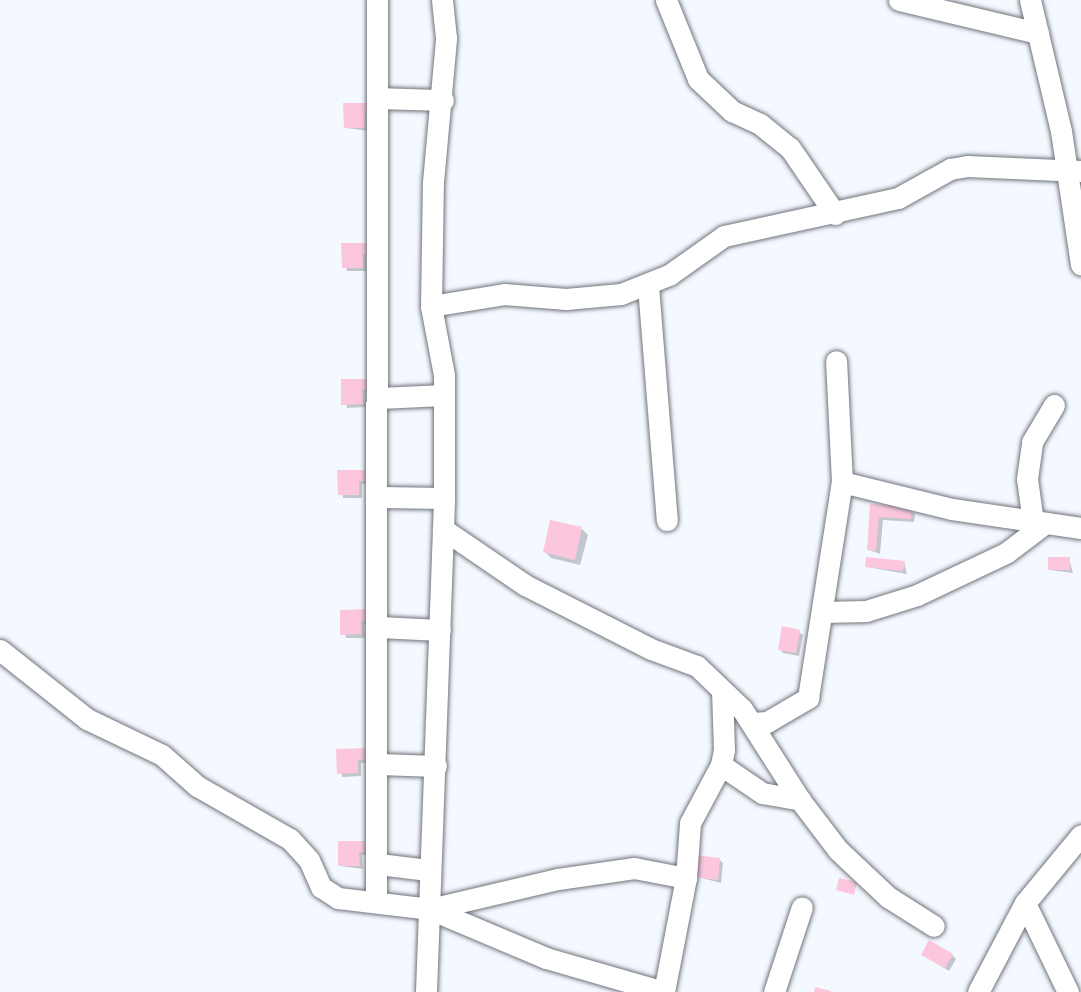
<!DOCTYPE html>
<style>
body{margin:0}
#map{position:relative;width:1081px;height:992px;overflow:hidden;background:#f4f8ff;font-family:Manrope,sans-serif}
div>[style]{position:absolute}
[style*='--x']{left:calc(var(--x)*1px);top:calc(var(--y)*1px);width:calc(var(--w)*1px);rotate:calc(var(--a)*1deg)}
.shadow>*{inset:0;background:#0003}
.building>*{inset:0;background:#fcc6dd}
.roads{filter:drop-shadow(0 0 2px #70747b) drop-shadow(0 0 2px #70747b)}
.minor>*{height:21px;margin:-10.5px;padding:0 10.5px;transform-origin:10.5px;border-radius:10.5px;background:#fff}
span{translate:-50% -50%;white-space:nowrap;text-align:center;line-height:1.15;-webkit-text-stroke:7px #f4f8ff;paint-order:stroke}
</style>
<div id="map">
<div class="shadow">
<div style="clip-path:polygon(374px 105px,369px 131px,346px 128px)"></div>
<div style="clip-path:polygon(343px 245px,376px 257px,366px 257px,366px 271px,347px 271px)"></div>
<div style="clip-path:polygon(342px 381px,376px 393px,366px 394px,366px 407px,347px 408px)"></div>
<div style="clip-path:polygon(339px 472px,372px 475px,372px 484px,362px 484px,362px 498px,343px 498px)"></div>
<div style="clip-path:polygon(872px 506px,915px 513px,914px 522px,883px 520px,880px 554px,869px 550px)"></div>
<div style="clip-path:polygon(582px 529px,588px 535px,580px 565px,551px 558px,545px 552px)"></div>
<div style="clip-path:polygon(1069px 558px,1073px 573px,1050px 570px)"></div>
<div style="clip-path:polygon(904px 562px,907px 574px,867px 567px)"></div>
<div style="clip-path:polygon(341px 612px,375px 624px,364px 624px,365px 638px,346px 638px)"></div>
<div style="clip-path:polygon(799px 632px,803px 635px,799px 656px,783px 653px,780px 649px)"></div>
<div style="clip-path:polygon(338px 750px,371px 754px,371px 763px,361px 763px,361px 776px,342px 777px)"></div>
<div style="clip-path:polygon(369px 843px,373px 855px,362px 855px,363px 869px,340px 866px)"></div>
<div style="clip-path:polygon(720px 860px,723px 863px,721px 883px,694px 876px)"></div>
<div style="clip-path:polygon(923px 955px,952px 955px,956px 959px,949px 971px)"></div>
</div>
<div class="building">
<div style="clip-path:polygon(343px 103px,375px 103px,375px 114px,365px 114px,366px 128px,344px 128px)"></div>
<div style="clip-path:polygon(341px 243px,373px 243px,373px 254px,363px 254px,363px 268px,342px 268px)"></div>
<div style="clip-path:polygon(341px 379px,372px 379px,373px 390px,362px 390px,363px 404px,341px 405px)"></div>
<div style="clip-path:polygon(337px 470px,369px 470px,369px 481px,359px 481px,359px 495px,338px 495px)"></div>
<div style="clip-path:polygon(870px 504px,912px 507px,911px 519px,879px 517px,876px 551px,867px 550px)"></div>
<div style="clip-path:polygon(550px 520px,582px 527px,575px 560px,543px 552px)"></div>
<div style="clip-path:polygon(866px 557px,905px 561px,903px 571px,865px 567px)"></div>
<div style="clip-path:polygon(1048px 557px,1070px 557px,1070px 570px,1048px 570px)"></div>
<div style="clip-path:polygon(371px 609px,372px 621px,361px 621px,362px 634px,340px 635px,340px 610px)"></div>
<div style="clip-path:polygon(782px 626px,800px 630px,796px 653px,778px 650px)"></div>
<div style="clip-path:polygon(368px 748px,368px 759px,358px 760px,358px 773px,337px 774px,336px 749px)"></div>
<div style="clip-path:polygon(338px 841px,370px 841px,370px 852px,359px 852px,360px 866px,338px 866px)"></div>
<div style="clip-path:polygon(694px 855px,720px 858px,718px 880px,692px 877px)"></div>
<div style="clip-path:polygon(839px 878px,857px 882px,854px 895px,836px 890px)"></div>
<div style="clip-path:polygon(929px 940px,953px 954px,945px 968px,921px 955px)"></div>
<div style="clip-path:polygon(815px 987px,831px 991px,831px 992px,814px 992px)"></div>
</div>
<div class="roads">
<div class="minor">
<div style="--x:666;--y:0;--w:85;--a:67.9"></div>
<div style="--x:698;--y:79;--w:47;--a:43.3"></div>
<div style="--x:732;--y:111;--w:31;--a:25"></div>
<div style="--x:760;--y:124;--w:38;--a:39"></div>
<div style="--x:790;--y:148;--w:80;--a:55.7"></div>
<div style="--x:899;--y:0;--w:143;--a:13.4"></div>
<div style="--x:1030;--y:0;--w:135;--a:76.7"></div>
<div style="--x:1061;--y:131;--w:135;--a:81.5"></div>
<div style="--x:378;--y:98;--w:65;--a:1.8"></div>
<div style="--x:648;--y:286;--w:235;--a:85.4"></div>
<div style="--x:431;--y:306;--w:74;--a:-9.3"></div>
<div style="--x:504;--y:294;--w:62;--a:4.6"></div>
<div style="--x:566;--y:299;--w:55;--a:-5.2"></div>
<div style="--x:621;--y:294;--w:52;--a:-21.6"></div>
<div style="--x:669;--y:275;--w:67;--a:-35.3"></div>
<div style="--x:724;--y:236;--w:178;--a:-12.3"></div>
<div style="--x:898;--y:198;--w:60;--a:-29.1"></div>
<div style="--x:950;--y:169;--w:17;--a:-10"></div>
<div style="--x:967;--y:166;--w:114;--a:2.5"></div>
<div style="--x:379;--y:398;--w:65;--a:-2.6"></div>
<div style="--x:842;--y:482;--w:113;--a:13.8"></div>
<div style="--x:952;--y:509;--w:130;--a:8.4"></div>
<div style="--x:379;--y:497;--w:65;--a:0.9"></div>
<div style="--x:1033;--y:522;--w:43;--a:-97.9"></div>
<div style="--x:1027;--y:479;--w:37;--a:-82"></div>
<div style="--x:1032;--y:442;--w:43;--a:-59.3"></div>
<div style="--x:443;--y:529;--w:99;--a:34.3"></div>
<div style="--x:525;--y:585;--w:141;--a:26.9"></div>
<div style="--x:651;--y:649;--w:49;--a:20.3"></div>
<div style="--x:697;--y:666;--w:62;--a:43.7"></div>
<div style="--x:742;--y:709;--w:108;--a:57.5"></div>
<div style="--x:800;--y:800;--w:63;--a:52.8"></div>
<div style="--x:838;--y:850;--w:69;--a:43.2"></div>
<div style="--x:888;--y:897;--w:54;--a:32.2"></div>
<div style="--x:823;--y:612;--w:43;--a:-1.3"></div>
<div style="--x:866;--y:611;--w:53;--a:-17.4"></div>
<div style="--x:917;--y:595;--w:98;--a:-25.3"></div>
<div style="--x:1006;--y:553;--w:48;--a:-37.3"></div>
<div style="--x:379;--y:627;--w:61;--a:2.8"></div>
<div style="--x:0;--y:650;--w:111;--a:38.4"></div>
<div style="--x:87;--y:719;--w:83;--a:25.6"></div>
<div style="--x:162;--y:755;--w:47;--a:41.5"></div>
<div style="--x:197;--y:786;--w:107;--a:29.7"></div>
<div style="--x:290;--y:839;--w:28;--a:48"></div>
<div style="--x:309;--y:860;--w:30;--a:66"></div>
<div style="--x:321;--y:887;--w:20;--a:33"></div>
<div style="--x:338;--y:898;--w:93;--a:6.8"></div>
<div style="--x:430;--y:909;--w:126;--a:22.9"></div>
<div style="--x:546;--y:958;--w:123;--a:16.1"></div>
<div style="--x:753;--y:723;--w:14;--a:-4"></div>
<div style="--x:767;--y:722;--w:48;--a:-30.3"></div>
<div style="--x:808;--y:698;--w:219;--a:-81.1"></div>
<div style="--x:842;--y:482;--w:121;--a:-92.8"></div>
<div style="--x:379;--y:764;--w:57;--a:2"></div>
<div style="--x:721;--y:765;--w:50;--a:34.3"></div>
<div style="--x:762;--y:793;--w:39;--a:10"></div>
<div style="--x:379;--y:864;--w:49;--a:7"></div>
<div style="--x:376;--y:901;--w:901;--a:-89.94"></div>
<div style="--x:1025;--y:903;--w:99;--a:64.2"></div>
<div style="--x:430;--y:909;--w:131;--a:-13.2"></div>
<div style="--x:558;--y:879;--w:77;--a:-8.2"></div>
<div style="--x:634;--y:868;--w:53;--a:10.9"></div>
<div style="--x:426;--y:992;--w:494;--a:-87.9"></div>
<div style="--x:444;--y:498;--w:123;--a:-90"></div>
<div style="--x:444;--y:375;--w:70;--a:-100.7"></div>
<div style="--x:431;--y:306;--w:124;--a:-89.1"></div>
<div style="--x:433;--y:182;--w:145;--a:-84.8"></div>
<div style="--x:446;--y:38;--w:38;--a:-96"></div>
<div style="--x:664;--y:992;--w:116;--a:-79.1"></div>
<div style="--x:686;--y:878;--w:55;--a:-85.8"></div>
<div style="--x:690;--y:823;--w:66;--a:-61.9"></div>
<div style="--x:721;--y:765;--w:15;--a:-79"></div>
<div style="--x:724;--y:750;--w:59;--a:-91.9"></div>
<div style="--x:774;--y:992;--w:89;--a:-71.8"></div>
<div style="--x:978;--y:992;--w:101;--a:-62.2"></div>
<div style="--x:1025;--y:903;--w:88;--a:-50.5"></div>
</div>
</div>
</div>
